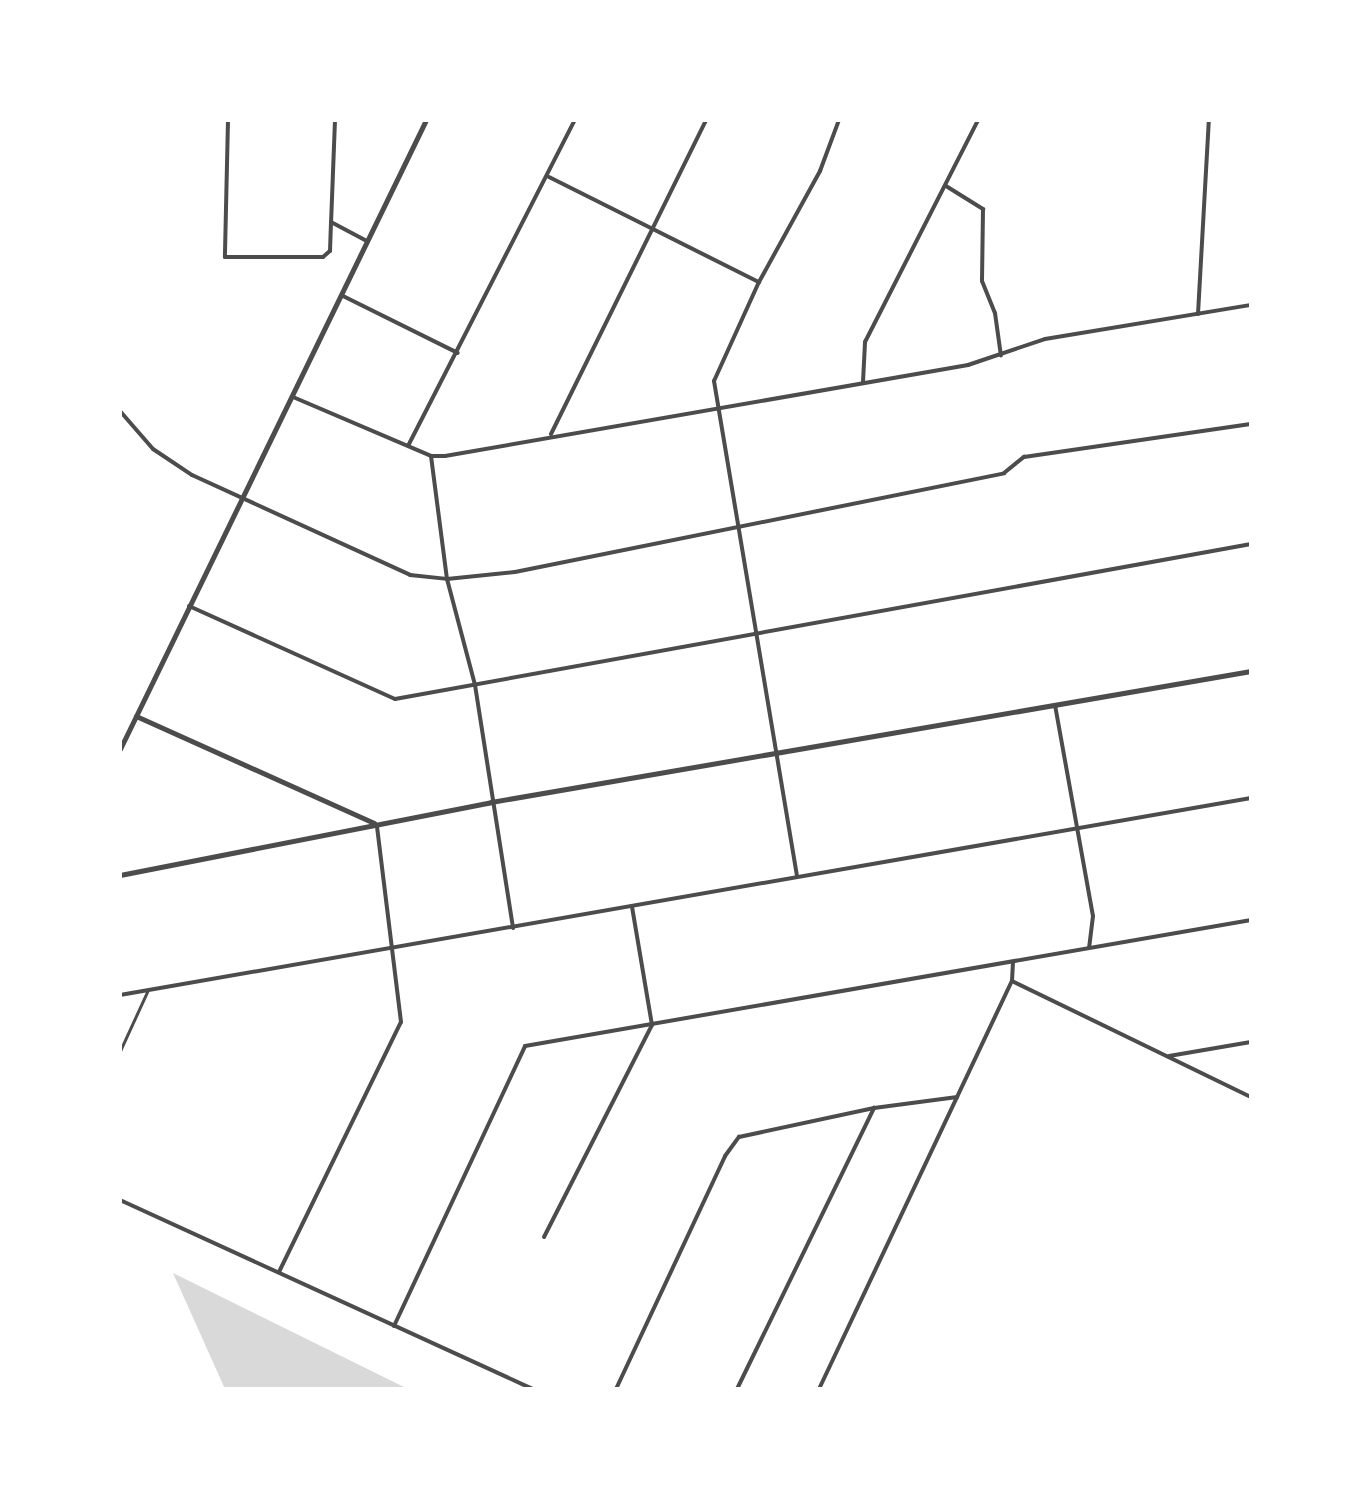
<!DOCTYPE html>
<style>
body{margin:0}
#map{position:relative;width:1371px;height:1509px;overflow:hidden;background:#fff;font-family:"IBM Plex Serif",serif}
div>[style]{position:absolute}
[style*='--x']{left:calc(var(--x)*1px);top:calc(var(--y)*1px);width:calc(var(--w)*1px);rotate:calc(var(--a)*1deg)}
.water>*{inset:0;background:#d9d9d9}
.service>*{height:2.5px;margin:-1.25px;padding:0 1.25px;transform-origin:1.25px;border-radius:1.25px;background:#4c4c4c}
.minor>*{height:4px;margin:-2px;padding:0 2px;transform-origin:2px;border-radius:2px;background:#4c4c4c}
.tertiary>*{height:5px;margin:-2.5px;padding:0 2.5px;transform-origin:2.5px;border-radius:2.5px;background:#4c4c4c}
span{translate:-50% -50%;white-space:nowrap;text-align:center;line-height:1.15;-webkit-text-stroke:9px #fff;paint-order:stroke}
.frame{position:absolute;inset:0;border:122px solid #fff;pointer-events:none}
</style>
<div id="map">
<div class="water">
<div style="clip-path:polygon(173px 1273px,408px 1389px,225px 1389px)"></div>
</div>
<div class="service">
<div style="--x:120;--y:1051;--w:65;--a:-65.4"></div>
</div>
<div class="minor">
<div style="--x:228;--y:120;--w:137;--a:91.3"></div>
<div style="--x:225;--y:257;--w:98;--a:0"></div>
<div style="--x:323;--y:257;--w:9;--a:-41"></div>
<div style="--x:330;--y:251;--w:29;--a:-88"></div>
<div style="--x:335;--y:120;--w:102;--a:92.2"></div>
<div style="--x:331;--y:222;--w:40;--a:28"></div>
<div style="--x:549;--y:177;--w:235;--a:26.6"></div>
<div style="--x:946;--y:186;--w:44;--a:31.9"></div>
<div style="--x:983;--y:209;--w:72;--a:90.8"></div>
<div style="--x:982;--y:281;--w:35;--a:68"></div>
<div style="--x:995;--y:313;--w:43;--a:82.1"></div>
<div style="--x:343;--y:296;--w:128;--a:26.4"></div>
<div style="--x:1198;--y:314;--w:194;--a:-86.8"></div>
<div style="--x:863;--y:382;--w:40;--a:-87.1"></div>
<div style="--x:865;--y:342;--w:249;--a:-63"></div>
<div style="--x:293;--y:397;--w:150;--a:23.1"></div>
<div style="--x:431;--y:456;--w:14;--a:0"></div>
<div style="--x:445;--y:456;--w:531;--a:-9.87"></div>
<div style="--x:968;--y:365;--w:81;--a:-18.7"></div>
<div style="--x:1045;--y:339;--w:209;--a:-9.4"></div>
<div style="--x:120;--y:411;--w:50;--a:49"></div>
<div style="--x:153;--y:449;--w:47;--a:33.7"></div>
<div style="--x:192;--y:475;--w:240;--a:24.6"></div>
<div style="--x:410;--y:575;--w:37;--a:6"></div>
<div style="--x:447;--y:579;--w:68;--a:-5.9"></div>
<div style="--x:515;--y:572;--w:499;--a:-11.4"></div>
<div style="--x:1004;--y:473;--w:26;--a:-39"></div>
<div style="--x:1024;--y:457;--w:229;--a:-8.3"></div>
<div style="--x:551;--y:434;--w:350;--a:-63.7"></div>
<div style="--x:409;--y:444;--w:364;--a:-62.9"></div>
<div style="--x:431;--y:456;--w:124;--a:82.6"></div>
<div style="--x:447;--y:579;--w:110;--a:75.2"></div>
<div style="--x:475;--y:685;--w:246;--a:81.1"></div>
<div style="--x:189;--y:606;--w:226;--a:24.3"></div>
<div style="--x:395;--y:699;--w:870;--a:-10.26"></div>
<div style="--x:1055;--y:705;--w:214;--a:79.8"></div>
<div style="--x:1093;--y:916;--w:31;--a:97"></div>
<div style="--x:797;--y:876;--w:502;--a:-99.52"></div>
<div style="--x:714;--y:381;--w:109;--a:-65.6"></div>
<div style="--x:759;--y:282;--w:127;--a:-61.2"></div>
<div style="--x:820;--y:171;--w:54;--a:-69.6"></div>
<div style="--x:1013;--y:962;--w:19;--a:93"></div>
<div style="--x:1012;--y:981;--w:266;--a:25.9"></div>
<div style="--x:120;--y:995;--w:1148;--a:-9.88"></div>
<div style="--x:1169;--y:1056;--w:83;--a:-9.7"></div>
<div style="--x:120;--y:1200;--w:453;--a:24.6"></div>
<div style="--x:544;--y:1237;--w:238;--a:-63"></div>
<div style="--x:652;--y:1025;--w:120;--a:-99.6"></div>
<div style="--x:279;--y:1272;--w:278;--a:-64"></div>
<div style="--x:401;--y:1022;--w:196;--a:-97"></div>
<div style="--x:394;--y:1326;--w:309;--a:-64.9"></div>
<div style="--x:525;--y:1046;--w:737;--a:-9.85"></div>
<div style="--x:616;--y:1389;--w:257;--a:-64.9"></div>
<div style="--x:725;--y:1156;--w:24;--a:-54"></div>
<div style="--x:739;--y:1137;--w:138;--a:-12.1"></div>
<div style="--x:874;--y:1108;--w:84;--a:-7.5"></div>
<div style="--x:737;--y:1389;--w:313;--a:-64"></div>
<div style="--x:819;--y:1389;--w:451;--a:-64.7"></div>
</div>
<div class="tertiary">
<div style="--x:136;--y:716;--w:261;--a:24.2"></div>
<div style="--x:120;--y:749;--w:699;--a:-64.06"></div>
<div style="--x:120;--y:875;--w:378;--a:-11.1"></div>
<div style="--x:491;--y:802;--w:771;--a:-9.78"></div>
</div>
<div class="frame"></div>
</div>
